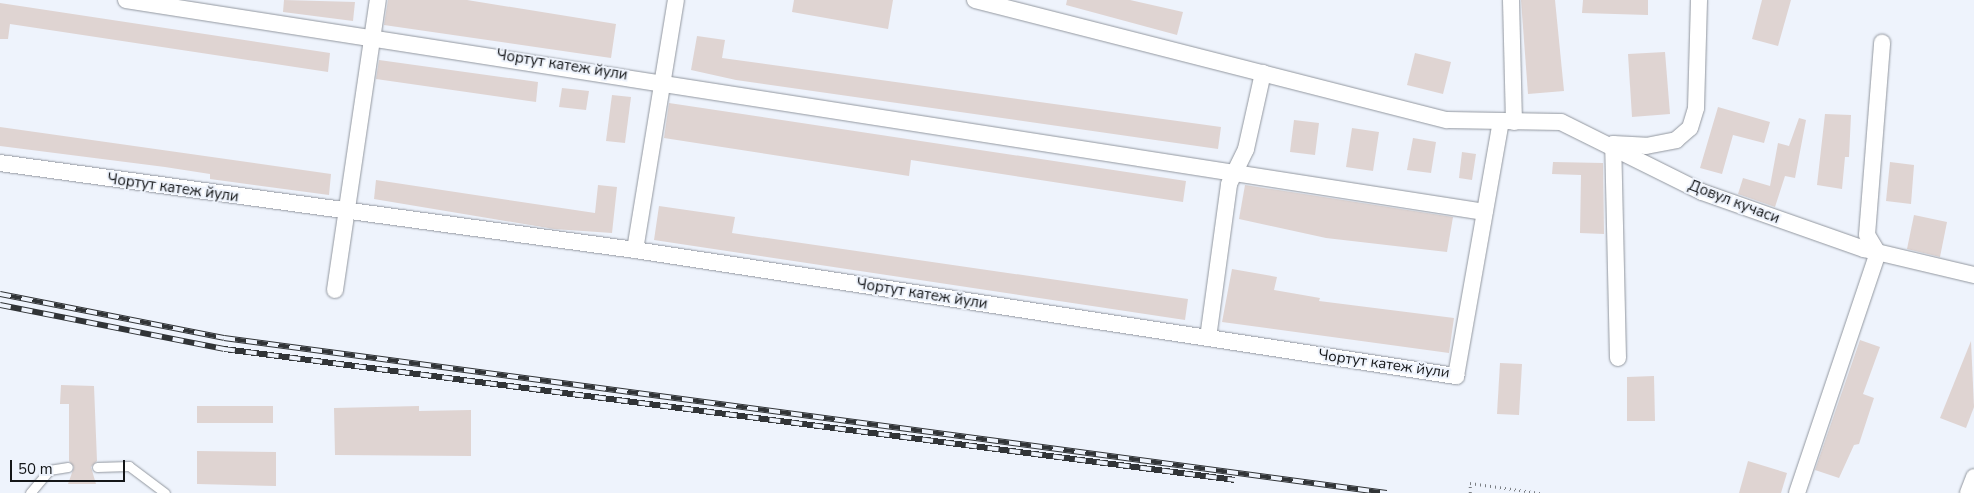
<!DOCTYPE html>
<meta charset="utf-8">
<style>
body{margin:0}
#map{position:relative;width:1974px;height:493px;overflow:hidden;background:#eef3fc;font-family:"Nunito Sans",sans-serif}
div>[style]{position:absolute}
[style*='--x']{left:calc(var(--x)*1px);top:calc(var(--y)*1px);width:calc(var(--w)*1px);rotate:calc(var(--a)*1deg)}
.building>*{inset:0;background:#dfd4d2}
.path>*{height:2.5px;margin-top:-1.25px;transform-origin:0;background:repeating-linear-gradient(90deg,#7a7e83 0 1px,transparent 0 5px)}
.roads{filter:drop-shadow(0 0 1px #92979f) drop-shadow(0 0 1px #92979f)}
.service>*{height:9px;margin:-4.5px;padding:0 4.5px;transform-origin:4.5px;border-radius:4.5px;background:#fff}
.minor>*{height:16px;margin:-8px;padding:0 8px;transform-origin:8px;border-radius:8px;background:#fff}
.rail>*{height:5.5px;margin-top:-2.75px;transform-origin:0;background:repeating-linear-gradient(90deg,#eef3fc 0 11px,#313437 0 22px);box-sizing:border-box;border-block:1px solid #313437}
span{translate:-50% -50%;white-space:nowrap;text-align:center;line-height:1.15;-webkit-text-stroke:4px #eef3fc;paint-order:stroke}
.street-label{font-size:15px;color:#141618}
.scale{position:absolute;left:10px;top:460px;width:115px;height:22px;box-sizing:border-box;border:2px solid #141618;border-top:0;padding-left:6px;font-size:15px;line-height:18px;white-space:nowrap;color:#141618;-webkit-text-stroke:4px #eef3fc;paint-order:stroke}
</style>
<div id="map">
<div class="building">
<div style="clip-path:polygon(284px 0,355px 2px,353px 21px,283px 12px)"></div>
<div style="clip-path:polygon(388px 0,467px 0,616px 24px,611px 58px,384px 25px)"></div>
<div style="clip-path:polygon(794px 0,893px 0,888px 29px,792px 12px)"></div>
<div style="clip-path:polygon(1067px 0,1130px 0,1183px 12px,1177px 35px,1066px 5px)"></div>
<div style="clip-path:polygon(1521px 0,1555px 0,1564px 91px,1528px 94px)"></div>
<div style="clip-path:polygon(1583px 0,1648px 0,1648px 15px,1582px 13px)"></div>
<div style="clip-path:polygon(1762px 0,1791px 0,1778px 46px,1752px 39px)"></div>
<div style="clip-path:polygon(0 3px,330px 53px,328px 72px,10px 24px,8px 39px,0 39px)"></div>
<div style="clip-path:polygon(697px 36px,725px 40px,722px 58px,1221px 127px,1218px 149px,736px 80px,691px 70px)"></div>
<div style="clip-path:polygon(1665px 52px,1670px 114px,1632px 117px,1628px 54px)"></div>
<div style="clip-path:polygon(1415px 53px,1451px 62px,1443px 94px,1407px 85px)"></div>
<div style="clip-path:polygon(379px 60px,538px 82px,536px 102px,376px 79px)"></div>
<div style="clip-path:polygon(562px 88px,589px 91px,586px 110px,559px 107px)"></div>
<div style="clip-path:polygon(612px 95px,631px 97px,625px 143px,606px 141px)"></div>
<div style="clip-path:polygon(669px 103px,1186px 181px,1183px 202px,911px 160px,909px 176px,664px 138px)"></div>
<div style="clip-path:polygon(1718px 107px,1770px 122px,1764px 143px,1733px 135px,1722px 174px,1700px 168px)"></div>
<div style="clip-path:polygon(1825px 114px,1851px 115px,1849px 157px,1845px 157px,1842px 189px,1817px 185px)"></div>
<div style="clip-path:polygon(1799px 118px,1806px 120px,1795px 178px,1785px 176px,1775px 207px,1738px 194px,1743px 178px,1770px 186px,1778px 143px,1789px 146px)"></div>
<div style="clip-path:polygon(1294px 120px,1319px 123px,1315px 155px,1290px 152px)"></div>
<div style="clip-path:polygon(0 127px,331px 174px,329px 195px,210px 179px,210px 174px,165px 167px,0 146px)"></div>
<div style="clip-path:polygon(1352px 128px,1379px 132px,1373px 171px,1346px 167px)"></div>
<div style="clip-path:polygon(1413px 138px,1436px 142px,1431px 173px,1407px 170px)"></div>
<div style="clip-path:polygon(1462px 152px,1476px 154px,1472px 180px,1459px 178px)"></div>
<div style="clip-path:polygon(1553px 162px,1603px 163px,1604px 234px,1580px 233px,1581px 175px,1552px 174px)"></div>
<div style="clip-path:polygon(1890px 162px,1914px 165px,1911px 204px,1886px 201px)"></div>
<div style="clip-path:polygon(376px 180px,595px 213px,598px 185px,617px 187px,612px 233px,554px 229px,374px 199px)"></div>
<div style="clip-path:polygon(1245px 185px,1453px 217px,1447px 252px,1326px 238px,1239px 219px)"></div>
<div style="clip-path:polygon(659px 206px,735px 217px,732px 233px,1188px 299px,1185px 320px,654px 240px)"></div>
<div style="clip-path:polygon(1914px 215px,1947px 222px,1940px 257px,1907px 249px)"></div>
<div style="clip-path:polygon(1232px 269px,1277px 277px,1274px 290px,1320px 298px,1319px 301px,1454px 318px,1449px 353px,1222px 322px)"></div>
<div style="clip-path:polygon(1860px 340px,1880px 347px,1863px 394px,1874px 398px,1859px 444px,1854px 445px,1839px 478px,1815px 470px)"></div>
<div style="clip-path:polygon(1971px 341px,1974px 407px,1966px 428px,1940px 418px)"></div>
<div style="clip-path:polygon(1500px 363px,1522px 364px,1519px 415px,1497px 414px)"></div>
<div style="clip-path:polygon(1654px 376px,1655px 421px,1627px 421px,1627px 377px)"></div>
<div style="clip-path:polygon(61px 385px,94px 386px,97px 461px,91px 467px,96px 484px,68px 484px,74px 467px,69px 461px,69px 404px,60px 404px)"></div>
<div style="clip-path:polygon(197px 406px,273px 406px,273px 423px,197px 423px)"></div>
<div style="clip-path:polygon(419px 406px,419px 411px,471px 410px,471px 456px,335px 455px,334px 408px)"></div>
<div style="clip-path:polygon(197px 451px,276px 452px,276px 486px,197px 484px)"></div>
<div style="clip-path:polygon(1748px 461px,1787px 473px,1781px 493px,1739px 493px)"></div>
</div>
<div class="path">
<div style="--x:1470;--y:493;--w:10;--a:-90"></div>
<div style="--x:1470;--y:483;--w:71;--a:8.1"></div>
</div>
<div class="roads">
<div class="service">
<div style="--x:97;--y:467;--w:32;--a:-2"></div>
<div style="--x:129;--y:466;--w:45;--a:36.9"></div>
<div style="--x:30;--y:493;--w:30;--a:-50"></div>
<div style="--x:49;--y:470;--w:19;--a:-9"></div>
</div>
<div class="minor">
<div style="--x:126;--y:0;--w:1375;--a:8.87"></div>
<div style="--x:975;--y:0;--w:487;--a:14.3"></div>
<div style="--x:1447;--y:120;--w:114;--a:1"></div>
<div style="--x:1561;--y:122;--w:157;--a:26.4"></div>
<div style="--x:1702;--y:192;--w:172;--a:19.4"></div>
<div style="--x:1864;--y:249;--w:113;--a:13.3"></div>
<div style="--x:1511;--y:0;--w:122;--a:88.6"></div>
<div style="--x:0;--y:163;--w:641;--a:7.8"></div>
<div style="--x:635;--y:250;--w:831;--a:8.73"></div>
<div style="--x:1456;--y:376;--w:258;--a:-80"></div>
<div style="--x:635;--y:250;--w:253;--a:-80.7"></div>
<div style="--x:335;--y:290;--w:293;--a:-81.6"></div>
<div style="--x:1208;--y:338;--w:155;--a:-82.2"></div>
<div style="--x:1229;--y:184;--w:39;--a:-64"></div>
<div style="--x:1246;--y:149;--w:78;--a:-77.4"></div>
<div style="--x:1618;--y:358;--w:214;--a:-91.3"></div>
<div style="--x:1613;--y:144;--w:33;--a:3"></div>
<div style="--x:1646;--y:146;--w:31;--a:-11"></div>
<div style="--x:1676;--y:140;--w:18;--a:-41"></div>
<div style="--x:1690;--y:128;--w:21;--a:-73"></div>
<div style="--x:1696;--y:108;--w:108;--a:-88.4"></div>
<div style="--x:1797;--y:493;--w:253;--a:-71.4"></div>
<div style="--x:1878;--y:253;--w:21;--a:-121"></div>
<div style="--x:1867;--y:235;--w:193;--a:-85.5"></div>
<div style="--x:1968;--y:493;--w:17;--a:-69"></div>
</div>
</div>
<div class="rail">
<div style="--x:0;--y:294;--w:228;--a:11.1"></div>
<div style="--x:224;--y:338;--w:1173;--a:7.59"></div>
<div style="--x:0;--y:305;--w:228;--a:11.1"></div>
<div style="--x:224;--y:349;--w:1019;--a:7.38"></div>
</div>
<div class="street-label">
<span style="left:562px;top:65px;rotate:9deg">Чортут катеж йули</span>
<span style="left:173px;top:188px;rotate:8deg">Чортут катеж йули</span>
<span style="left:1734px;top:202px;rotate:21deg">Довул кучаси</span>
<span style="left:922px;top:294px;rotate:9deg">Чортут катеж йули</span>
<span style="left:1384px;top:364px;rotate:8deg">Чортут катеж йули</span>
</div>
<div class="scale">50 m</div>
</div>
